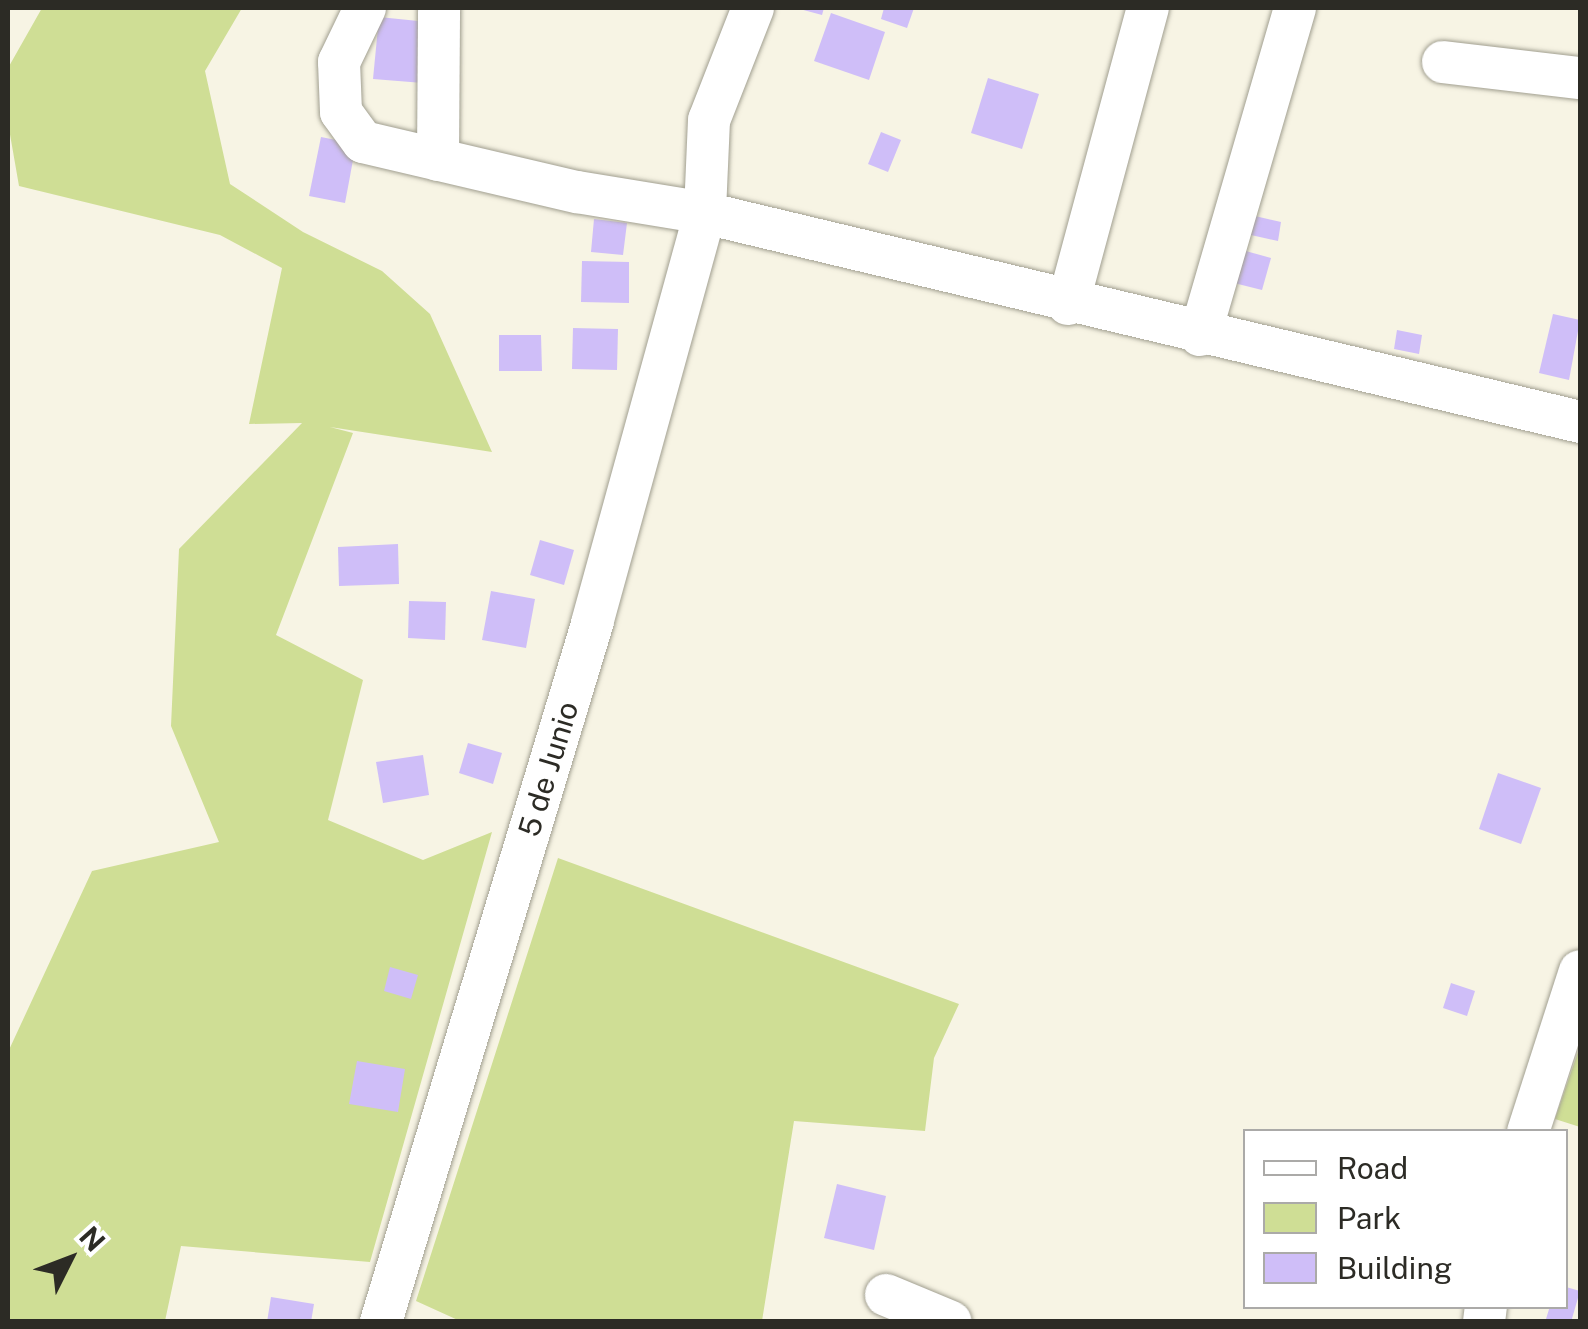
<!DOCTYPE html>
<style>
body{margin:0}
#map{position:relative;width:1588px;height:1329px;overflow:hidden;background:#f7f4e4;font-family:"Public Sans",sans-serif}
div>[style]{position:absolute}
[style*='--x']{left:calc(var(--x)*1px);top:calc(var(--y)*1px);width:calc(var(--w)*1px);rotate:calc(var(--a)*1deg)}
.green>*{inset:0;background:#cfde95}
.building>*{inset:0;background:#cfbef8}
.roads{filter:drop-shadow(0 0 2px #a19f90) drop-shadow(0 0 2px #a19f90)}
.minor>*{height:42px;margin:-21px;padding:0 21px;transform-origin:21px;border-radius:21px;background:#fff}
span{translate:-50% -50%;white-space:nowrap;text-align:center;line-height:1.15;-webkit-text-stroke:9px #fff;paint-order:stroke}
.street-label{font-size:30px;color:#2c2b25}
.frame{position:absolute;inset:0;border:10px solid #2c2b25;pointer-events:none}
.legend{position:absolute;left:1243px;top:1129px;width:325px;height:180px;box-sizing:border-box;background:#fff;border:2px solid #abaaa8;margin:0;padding:12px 18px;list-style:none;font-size:30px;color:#2c2b25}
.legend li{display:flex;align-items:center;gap:20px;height:50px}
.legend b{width:50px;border:2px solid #abaaa8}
.north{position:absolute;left:20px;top:1209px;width:100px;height:100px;-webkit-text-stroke:8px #fff;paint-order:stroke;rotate:48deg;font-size:28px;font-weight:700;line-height:40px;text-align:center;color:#2c2b25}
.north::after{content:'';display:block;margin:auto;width:35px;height:45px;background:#2c2b25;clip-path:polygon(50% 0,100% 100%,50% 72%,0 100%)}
</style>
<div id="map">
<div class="green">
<div style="clip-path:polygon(42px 8px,242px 8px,205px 71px,230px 184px,303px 232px,382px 271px,430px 314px,492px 452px,330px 427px,353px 433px,276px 635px,363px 680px,328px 820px,423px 860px,492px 832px,370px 1262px,181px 1246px,165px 1321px,8px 1322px,8px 1052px,92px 871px,219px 842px,171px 726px,179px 549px,302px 423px,249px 424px,282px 268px,220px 235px,19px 186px,8px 123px,8px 68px)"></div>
<div style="clip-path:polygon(558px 858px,959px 1004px,934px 1058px,925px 1131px,794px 1121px,762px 1321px,460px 1321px,416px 1301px)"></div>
<div style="clip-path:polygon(1580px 1046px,1580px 1127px,1555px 1119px)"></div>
</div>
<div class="building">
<div style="clip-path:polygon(796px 8px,824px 8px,822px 15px)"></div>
<div style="clip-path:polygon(884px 8px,914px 8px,907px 28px,881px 19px)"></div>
<div style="clip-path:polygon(831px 13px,885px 32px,869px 80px,814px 61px)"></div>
<div style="clip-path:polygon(379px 17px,428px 22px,423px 83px,373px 79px)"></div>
<div style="clip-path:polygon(988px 78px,1039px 94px,1022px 149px,971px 133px)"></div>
<div style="clip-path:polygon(881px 132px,901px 140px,888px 172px,868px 164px)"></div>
<div style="clip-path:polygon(321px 137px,356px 144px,345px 203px,309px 196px)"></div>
<div style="clip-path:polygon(1255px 216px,1281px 222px,1278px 241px,1251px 235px)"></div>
<div style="clip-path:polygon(594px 219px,627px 223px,623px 255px,591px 252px)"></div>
<div style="clip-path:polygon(1235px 248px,1271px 258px,1262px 290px,1226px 281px)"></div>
<div style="clip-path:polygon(582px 261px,629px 262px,629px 303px,581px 302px)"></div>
<div style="clip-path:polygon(1553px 314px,1580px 320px,1569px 380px,1539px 373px)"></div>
<div style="clip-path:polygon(573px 328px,618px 329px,617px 370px,572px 369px)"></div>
<div style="clip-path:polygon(1397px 330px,1422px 335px,1419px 354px,1394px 349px)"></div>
<div style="clip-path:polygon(499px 335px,541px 335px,542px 371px,499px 371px)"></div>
<div style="clip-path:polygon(540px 540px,574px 550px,564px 585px,530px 575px)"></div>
<div style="clip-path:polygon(398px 544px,399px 584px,339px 586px,338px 547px)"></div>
<div style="clip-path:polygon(491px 591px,535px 599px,526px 648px,482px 640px)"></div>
<div style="clip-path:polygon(409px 601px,446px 602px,445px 640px,408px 638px)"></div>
<div style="clip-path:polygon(468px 743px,502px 753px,493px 784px,459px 773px)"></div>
<div style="clip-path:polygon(423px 755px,429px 795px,383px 803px,376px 762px)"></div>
<div style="clip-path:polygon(1498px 773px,1541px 788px,1521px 844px,1479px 829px)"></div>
<div style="clip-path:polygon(390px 967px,418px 975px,411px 999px,384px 991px)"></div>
<div style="clip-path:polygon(1451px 983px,1475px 991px,1467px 1016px,1443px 1008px)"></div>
<div style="clip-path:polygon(357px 1061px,405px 1069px,398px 1112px,349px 1104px)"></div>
<div style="clip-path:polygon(837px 1184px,886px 1196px,874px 1250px,824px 1238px)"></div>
<div style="clip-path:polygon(1566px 1287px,1580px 1291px,1571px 1322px,1546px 1319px,1550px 1306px,1566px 1306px)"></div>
<div style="clip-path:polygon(271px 1297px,314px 1304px,311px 1322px,267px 1322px)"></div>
</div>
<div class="roads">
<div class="minor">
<div style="--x:365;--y:8;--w:60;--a:115.7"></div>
<div style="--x:339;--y:62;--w:50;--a:87.7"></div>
<div style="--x:341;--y:112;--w:37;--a:54"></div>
<div style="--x:363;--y:142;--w:220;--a:13.2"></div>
<div style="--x:577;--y:192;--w:130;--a:9.3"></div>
<div style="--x:705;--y:213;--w:423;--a:105.4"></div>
<div style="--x:593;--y:621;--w:732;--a:106.83"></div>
<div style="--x:753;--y:8;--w:120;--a:111.4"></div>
<div style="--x:709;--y:120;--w:93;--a:92.5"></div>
<div style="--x:705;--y:213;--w:900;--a:13.43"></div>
<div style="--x:1443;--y:62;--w:138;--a:6.7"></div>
<div style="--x:438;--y:160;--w:152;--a:-89.6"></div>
<div style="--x:1068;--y:304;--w:307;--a:-74.9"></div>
<div style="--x:1200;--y:335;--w:341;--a:-73.8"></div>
<div style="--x:1528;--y:1132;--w:169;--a:-72.1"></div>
<div style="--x:886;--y:1295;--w:70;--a:22.6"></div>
<div style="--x:1484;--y:1322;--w:16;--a:-83"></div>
</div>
</div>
<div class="street-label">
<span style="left:548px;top:769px;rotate:-73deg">5 de Junio</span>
</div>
<div class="frame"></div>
<ul class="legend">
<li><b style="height:12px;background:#fff"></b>Road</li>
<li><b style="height:28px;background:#cfde95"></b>Park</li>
<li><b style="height:28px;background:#cfbef8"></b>Building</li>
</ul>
<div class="north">N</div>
</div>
